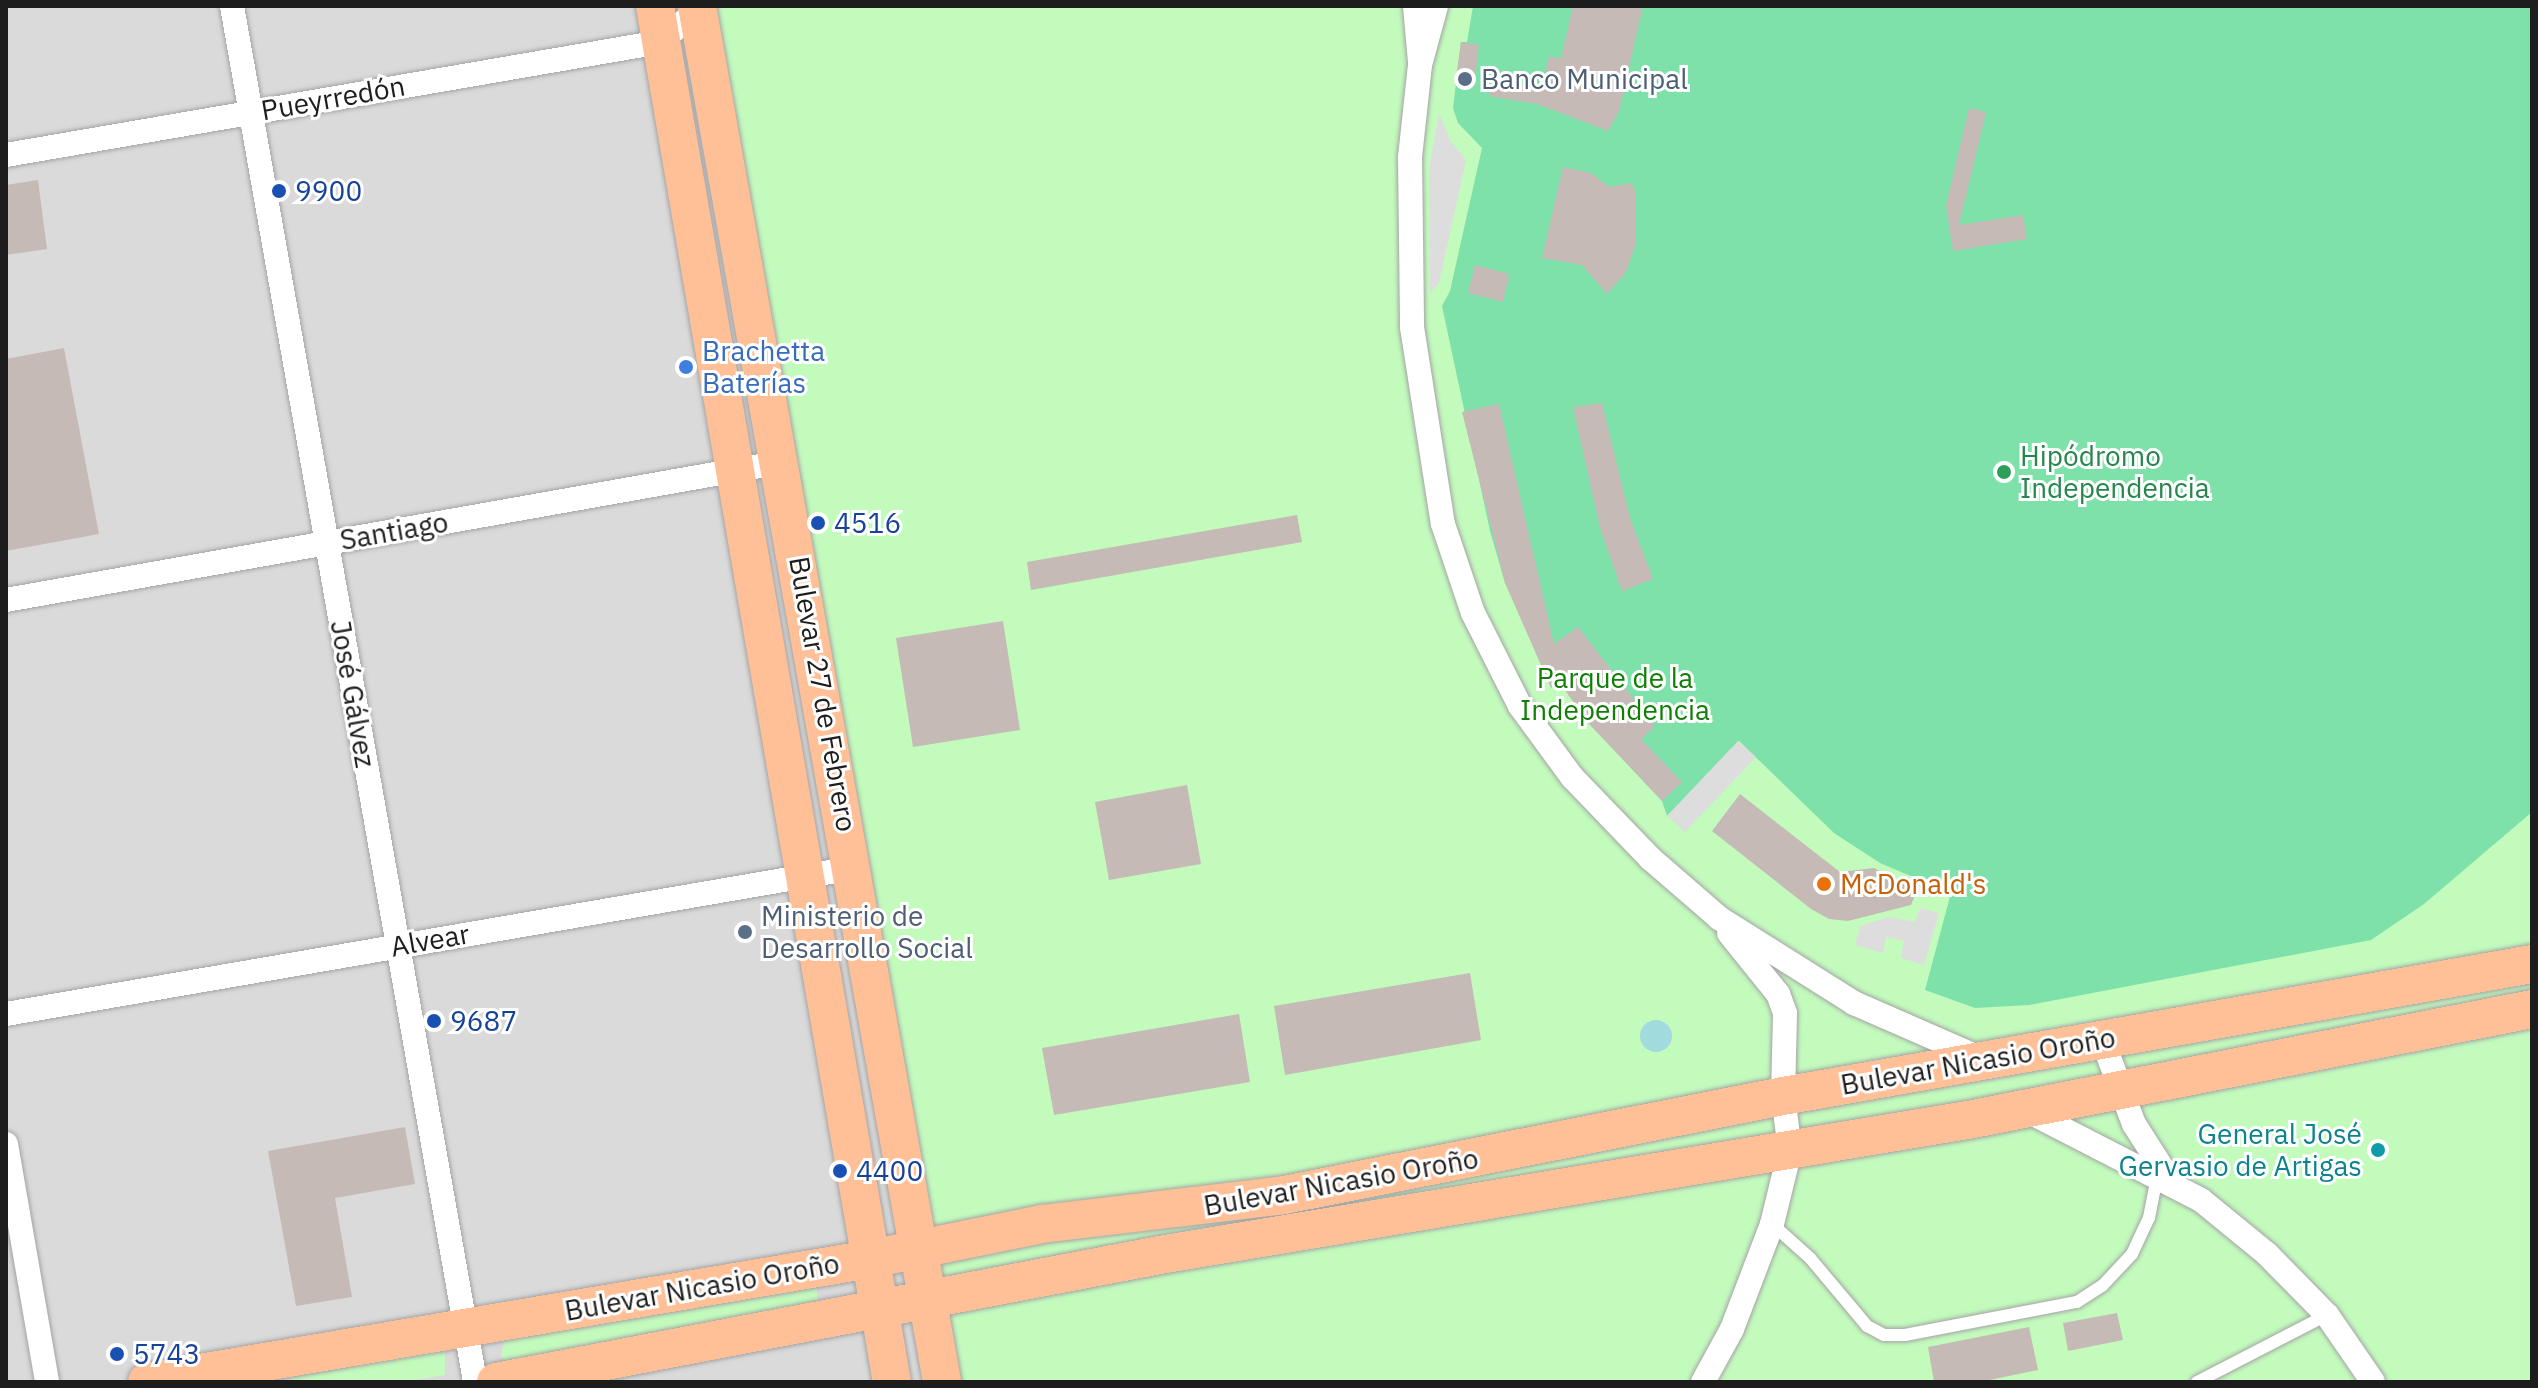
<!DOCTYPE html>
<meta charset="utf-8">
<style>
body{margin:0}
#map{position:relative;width:2538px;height:1388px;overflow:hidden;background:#efe8e2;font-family:"IBM Plex Sans",sans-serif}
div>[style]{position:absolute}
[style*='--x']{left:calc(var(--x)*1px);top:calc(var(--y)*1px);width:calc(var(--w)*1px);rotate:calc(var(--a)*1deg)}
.residential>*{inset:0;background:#dbdada}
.park>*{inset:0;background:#c3fbbd}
.pitch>*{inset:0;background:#7de1a9}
.parking>*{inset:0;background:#ddd}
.water>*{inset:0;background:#a1dbde}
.round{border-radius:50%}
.building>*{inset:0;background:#c6bab6}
.roads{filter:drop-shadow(0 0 2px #a4a4a4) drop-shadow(0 0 2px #a4a4a4)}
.service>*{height:12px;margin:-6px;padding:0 6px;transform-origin:6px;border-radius:6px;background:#fff}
.minor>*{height:24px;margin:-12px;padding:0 12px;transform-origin:12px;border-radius:12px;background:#fff}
.primary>*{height:38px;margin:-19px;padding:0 19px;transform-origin:19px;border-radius:19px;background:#ffc097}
.dots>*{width:22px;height:22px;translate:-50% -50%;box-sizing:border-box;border:4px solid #fff;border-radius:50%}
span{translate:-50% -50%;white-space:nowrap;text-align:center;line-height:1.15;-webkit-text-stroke:6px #fff;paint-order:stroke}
.service-label{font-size:28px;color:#4e5e75}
.left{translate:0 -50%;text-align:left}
.street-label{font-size:28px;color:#1d1d1d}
.transit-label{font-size:28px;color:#164399}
.shop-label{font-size:28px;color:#366cbe}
.leisure-label{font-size:28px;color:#27864d}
.park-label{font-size:28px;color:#127e08}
.food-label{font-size:28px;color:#c56008}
.culture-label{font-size:28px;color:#0d838f}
.right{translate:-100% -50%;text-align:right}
.frame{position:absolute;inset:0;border:8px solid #1d1d1d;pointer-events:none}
</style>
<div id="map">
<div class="residential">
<div style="clip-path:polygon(6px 6px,697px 6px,942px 1382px,6px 1382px)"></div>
</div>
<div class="park">
<div style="clip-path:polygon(697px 6px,2532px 6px,2532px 1382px,942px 1382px)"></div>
<div style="clip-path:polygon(817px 1285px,817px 1307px,509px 1363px,501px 1357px,505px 1337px)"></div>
<div style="clip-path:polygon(437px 1349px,445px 1353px,445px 1375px,402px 1382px,291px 1382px,290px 1374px)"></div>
</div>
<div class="pitch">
<div style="clip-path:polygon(1473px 6px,2532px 6px,2532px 812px,2424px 904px,2371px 940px,2029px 1005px,1975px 1008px,1925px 990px,1951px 893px,1880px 863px,1834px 833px,1739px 741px,1667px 816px,1662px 801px,1590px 724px,1505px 583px,1490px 531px,1442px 306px,1450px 291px,1482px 148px,1458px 123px,1453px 108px,1461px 42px,1467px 42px)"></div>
</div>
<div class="parking">
<div style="clip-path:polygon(1439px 113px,1450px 140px,1466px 160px,1439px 283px,1430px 293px,1429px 169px)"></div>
<div style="clip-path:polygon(1738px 741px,1756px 757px,1685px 832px,1667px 816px)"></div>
<div style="clip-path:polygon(1921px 908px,1939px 913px,1924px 965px,1901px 958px,1904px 941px,1886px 937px,1883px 953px,1855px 945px,1860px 926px,1888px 917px,1914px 922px)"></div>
</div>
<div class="water">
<div class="round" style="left:1640px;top:1020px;width:32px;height:32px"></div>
</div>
<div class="building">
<div style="clip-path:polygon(1573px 6px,1643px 6px,1619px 111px,1608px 131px,1537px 104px,1489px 96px,1494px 78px,1542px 89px,1549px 56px,1561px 59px)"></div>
<div style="clip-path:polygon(1461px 42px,1479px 45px,1474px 88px,1455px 85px)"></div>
<div style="clip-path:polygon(1969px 108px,1986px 112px,1959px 225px,2023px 215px,2027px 239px,1953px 251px,1946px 206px)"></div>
<div style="clip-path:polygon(1563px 167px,1591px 173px,1609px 187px,1632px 183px,1635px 191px,1635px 246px,1626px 272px,1607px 294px,1582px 265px,1542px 258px)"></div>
<div style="clip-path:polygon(38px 180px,47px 249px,6px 255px,6px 185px)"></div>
<div style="clip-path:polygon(1475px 265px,1509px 274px,1503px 302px,1468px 293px)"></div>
<div style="clip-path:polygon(64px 348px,99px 534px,6px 551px,6px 359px)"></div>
<div style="clip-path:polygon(1602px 403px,1630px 518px,1653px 579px,1622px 591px,1600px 528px,1573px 407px)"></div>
<div style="clip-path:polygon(1499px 404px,1554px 644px,1578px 627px,1655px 726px,1641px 739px,1682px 782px,1662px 801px,1590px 725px,1561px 685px,1551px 688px,1505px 583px,1462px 412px)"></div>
<div style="clip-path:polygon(1297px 515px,1302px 542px,1031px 590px,1027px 562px)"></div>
<div style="clip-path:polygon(1003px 621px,1020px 730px,913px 747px,896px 638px)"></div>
<div style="clip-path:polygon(1187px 785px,1201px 864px,1109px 880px,1095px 802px)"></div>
<div style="clip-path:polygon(1740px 794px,1840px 872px,1874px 868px,1917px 890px,1911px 905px,1848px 921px,1829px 919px,1811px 909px,1712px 831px)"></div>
<div style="clip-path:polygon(1470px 973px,1481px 1040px,1285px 1075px,1274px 1006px)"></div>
<div style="clip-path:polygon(1239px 1014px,1250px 1082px,1054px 1115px,1042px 1048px)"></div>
<div style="clip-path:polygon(405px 1127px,415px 1184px,335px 1198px,352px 1297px,296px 1306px,268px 1151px)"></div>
<div style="clip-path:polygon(2117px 1313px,2123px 1340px,2068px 1351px,2063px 1323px)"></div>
<div style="clip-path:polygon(2029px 1327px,2038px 1370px,1980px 1382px,1934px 1382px,1928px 1347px)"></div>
</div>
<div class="roads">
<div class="service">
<div style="--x:1772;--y:1224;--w:51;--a:41.8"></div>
<div style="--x:1810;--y:1258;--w:89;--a:50"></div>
<div style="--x:1867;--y:1326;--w:19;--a:28"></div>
<div style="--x:1884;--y:1335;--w:21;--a:0"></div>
<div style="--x:1905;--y:1335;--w:175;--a:-10.9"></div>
<div style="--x:2077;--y:1302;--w:31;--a:-33"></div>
<div style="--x:2103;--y:1285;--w:42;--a:-46.9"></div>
<div style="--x:2132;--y:1254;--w:40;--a:-65"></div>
<div style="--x:2149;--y:1218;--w:42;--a:-79"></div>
<div style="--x:2197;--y:1382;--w:146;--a:-27.3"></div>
</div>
<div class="minor">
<div style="--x:232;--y:6;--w:1397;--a:79.98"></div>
<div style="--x:1415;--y:6;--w:56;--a:84.9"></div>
<div style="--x:1436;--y:6;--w:61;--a:105.2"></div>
<div style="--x:1420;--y:65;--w:93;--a:96.2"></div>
<div style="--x:1410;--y:157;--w:170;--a:89.3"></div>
<div style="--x:1412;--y:327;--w:199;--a:81.1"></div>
<div style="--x:1443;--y:524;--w:94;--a:71.4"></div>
<div style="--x:1473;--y:613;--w:104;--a:63.2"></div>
<div style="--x:1520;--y:706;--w:88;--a:53.8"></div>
<div style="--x:1572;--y:777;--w:114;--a:46.1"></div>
<div style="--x:1651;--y:859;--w:90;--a:40.9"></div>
<div style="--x:1719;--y:918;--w:160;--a:32.2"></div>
<div style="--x:1854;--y:1003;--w:137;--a:23.6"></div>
<div style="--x:6;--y:155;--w:664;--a:-9.8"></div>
<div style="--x:660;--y:42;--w:55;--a:-40.6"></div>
<div style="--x:6;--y:600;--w:788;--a:-10.08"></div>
<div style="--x:6;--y:1014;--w:859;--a:-9.78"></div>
<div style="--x:2102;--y:1039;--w:91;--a:69.4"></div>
<div style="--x:2134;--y:1124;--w:65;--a:57.5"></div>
<div style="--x:2024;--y:1109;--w:199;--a:27.2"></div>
<div style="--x:2201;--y:1200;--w:85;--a:39.3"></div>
<div style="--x:2267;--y:1254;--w:86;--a:45.5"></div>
<div style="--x:2327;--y:1315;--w:81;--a:55.5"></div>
<div style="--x:6;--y:1144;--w:242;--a:80.2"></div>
<div style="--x:1703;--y:1382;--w:60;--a:-61.3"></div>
<div style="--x:1732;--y:1329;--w:112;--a:-69.1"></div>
<div style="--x:1772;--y:1224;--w:76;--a:-76.3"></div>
<div style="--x:1790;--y:1150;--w:54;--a:-97.4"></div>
<div style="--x:1783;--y:1096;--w:83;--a:-88.6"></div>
<div style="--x:1785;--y:1013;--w:20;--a:-110"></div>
<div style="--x:1778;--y:994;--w:78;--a:-128.8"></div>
</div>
<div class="primary">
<div style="--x:655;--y:6;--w:1396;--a:80.23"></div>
<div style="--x:697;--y:6;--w:1398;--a:79.9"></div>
<div style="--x:147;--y:1382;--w:733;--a:-9.65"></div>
<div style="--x:870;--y:1259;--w:176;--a:-11.5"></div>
<div style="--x:1042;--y:1224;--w:244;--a:-6.8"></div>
<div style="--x:1284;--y:1195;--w:509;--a:-11.22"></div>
<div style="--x:1783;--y:1096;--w:761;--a:-9.99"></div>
<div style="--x:496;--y:1382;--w:676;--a:-10.83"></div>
<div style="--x:1160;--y:1255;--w:819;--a:-9.49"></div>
<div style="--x:1968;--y:1120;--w:575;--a:-11.13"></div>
</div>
</div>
<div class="dots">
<div style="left:1465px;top:79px;background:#5c6f8a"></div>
<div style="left:279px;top:191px;background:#1a4fb4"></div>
<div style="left:686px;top:367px;background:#3f7fe0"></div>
<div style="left:2004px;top:472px;background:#2e9e5b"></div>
<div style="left:818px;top:523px;background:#1a4fb4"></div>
<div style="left:1824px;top:884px;background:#e8710a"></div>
<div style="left:745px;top:932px;background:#5c6f8a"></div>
<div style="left:434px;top:1021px;background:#1a4fb4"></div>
<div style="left:2378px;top:1150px;background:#0f9aa8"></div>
<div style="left:840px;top:1171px;background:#1a4fb4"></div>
<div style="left:117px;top:1354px;background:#1a4fb4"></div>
</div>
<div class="service-label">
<span class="left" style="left:1481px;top:79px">Banco Municipal</span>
<span class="left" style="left:761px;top:932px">Ministerio de<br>Desarrollo Social</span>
</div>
<div class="street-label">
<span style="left:333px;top:98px;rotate:-10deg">Pueyrredón</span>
<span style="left:394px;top:531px;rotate:-10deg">Santiago</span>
<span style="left:353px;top:694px;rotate:80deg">José Gálvez</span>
<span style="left:823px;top:694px;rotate:80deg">Bulevar 27 de Febrero</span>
<span style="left:430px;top:940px;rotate:-10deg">Alvear</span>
<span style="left:1978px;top:1061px;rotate:-10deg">Bulevar Nicasio Oroño</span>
<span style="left:1341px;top:1182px;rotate:-10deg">Bulevar Nicasio Oroño</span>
<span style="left:702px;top:1287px;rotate:-10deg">Bulevar Nicasio Oroño</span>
</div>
<div class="transit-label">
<span class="left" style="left:295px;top:191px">9900</span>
<span class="left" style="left:834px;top:523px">4516</span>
<span class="left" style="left:450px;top:1021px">9687</span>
<span class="left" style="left:856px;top:1171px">4400</span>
<span class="left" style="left:133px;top:1354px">5743</span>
</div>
<div class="shop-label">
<span class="left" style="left:702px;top:367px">Brachetta<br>Baterías</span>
</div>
<div class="leisure-label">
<span class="left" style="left:2020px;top:472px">Hipódromo<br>Independencia</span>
</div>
<div class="park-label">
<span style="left:1615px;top:694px">Parque de la<br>Independencia</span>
</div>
<div class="food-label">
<span class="left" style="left:1840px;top:884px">McDonald's</span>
</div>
<div class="culture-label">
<span class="right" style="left:2362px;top:1150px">General José<br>Gervasio de Artigas</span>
</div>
<div class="frame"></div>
</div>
